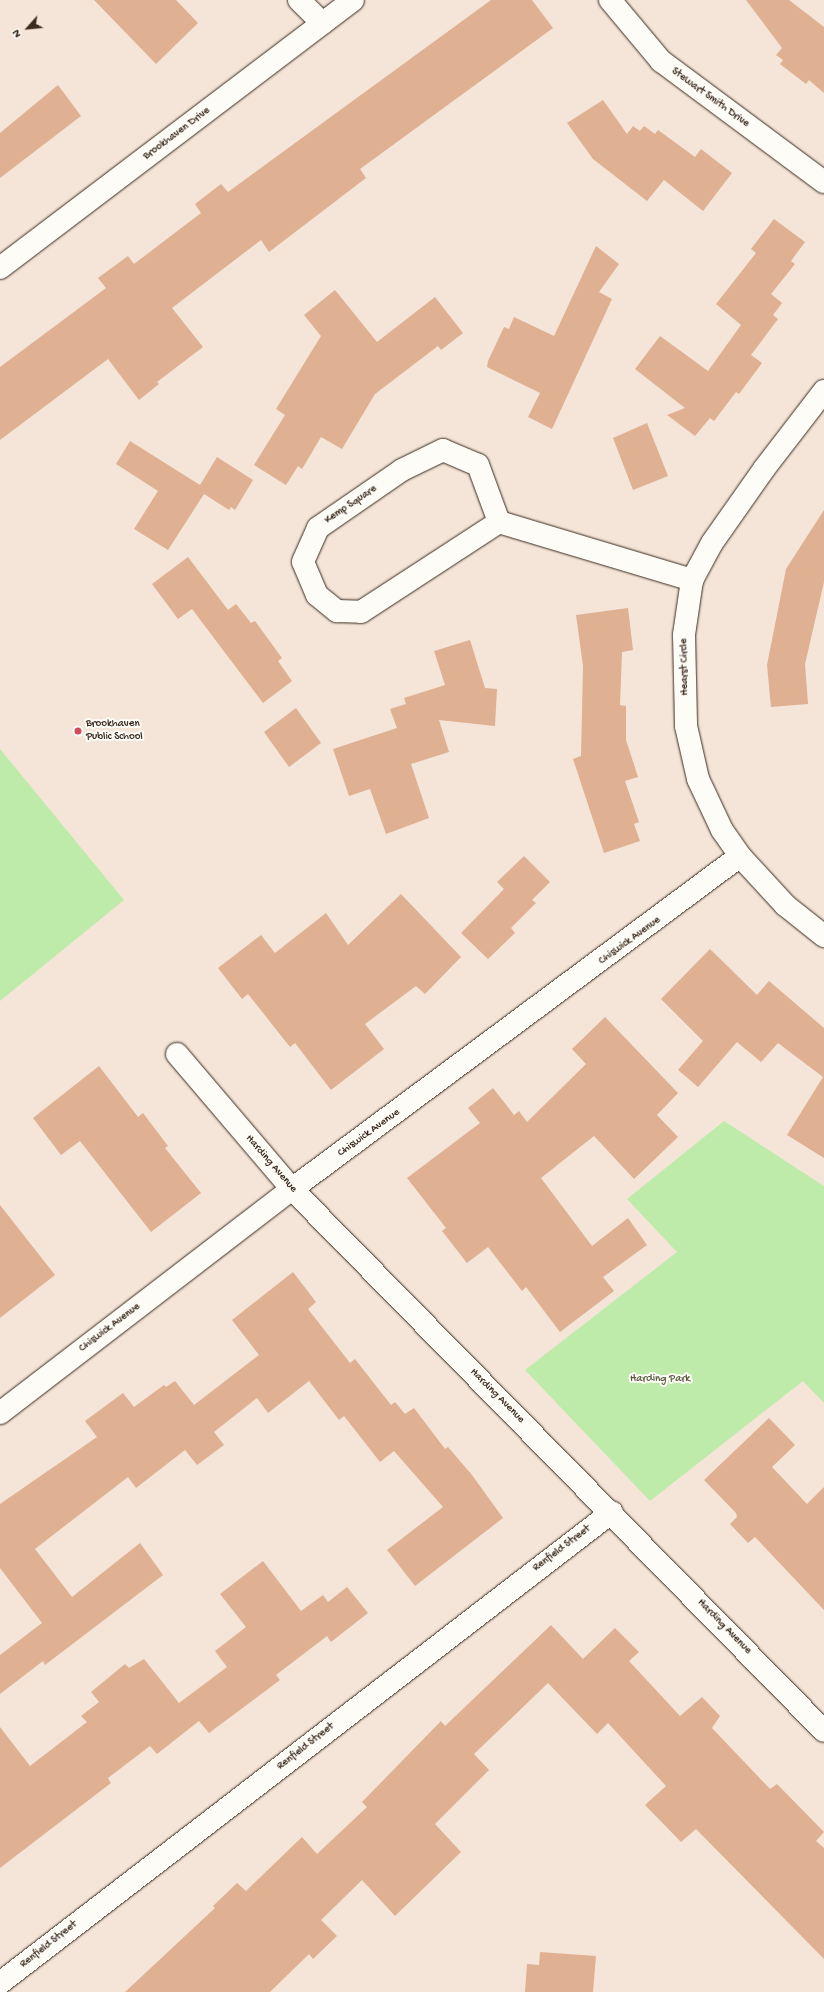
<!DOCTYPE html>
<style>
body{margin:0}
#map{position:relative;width:824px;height:1992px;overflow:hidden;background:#f4e5d8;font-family:"Gochi Hand",sans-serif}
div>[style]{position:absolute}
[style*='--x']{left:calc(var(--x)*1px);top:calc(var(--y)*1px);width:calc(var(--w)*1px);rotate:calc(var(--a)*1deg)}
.green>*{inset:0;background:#beeba9}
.building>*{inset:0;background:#dfb091}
.roads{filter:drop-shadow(0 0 1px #3b2a1e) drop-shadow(0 0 1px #3b2a1e)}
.street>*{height:22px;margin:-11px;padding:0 11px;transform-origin:11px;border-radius:11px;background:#fdfcf7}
.secondary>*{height:22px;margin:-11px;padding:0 11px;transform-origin:11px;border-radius:11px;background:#fdfcf7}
.dots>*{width:11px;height:11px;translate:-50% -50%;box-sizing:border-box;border:2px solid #fdfcf7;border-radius:50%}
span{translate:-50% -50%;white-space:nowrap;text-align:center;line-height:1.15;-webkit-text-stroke:4px #fdfcf7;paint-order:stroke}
.street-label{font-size:11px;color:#3b2a1e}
.poi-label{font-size:11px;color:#3b2a1e}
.left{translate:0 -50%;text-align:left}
.park-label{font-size:11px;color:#5c5a41}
.north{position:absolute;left:8px;top:8px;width:40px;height:40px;-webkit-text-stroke:3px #fdfcf7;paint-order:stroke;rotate:243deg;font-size:11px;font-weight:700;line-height:16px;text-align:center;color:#3b2a1e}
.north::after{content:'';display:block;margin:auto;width:14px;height:18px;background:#3b2a1e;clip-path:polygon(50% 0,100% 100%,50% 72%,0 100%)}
</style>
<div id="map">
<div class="green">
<div style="clip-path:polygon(0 749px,124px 900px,0 1001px)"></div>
<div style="clip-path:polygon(724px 1121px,824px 1186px,824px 1403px,803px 1381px,650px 1501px,525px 1370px,677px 1252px,627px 1199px)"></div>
</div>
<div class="building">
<div style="clip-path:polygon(94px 0,176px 0,198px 23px,156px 64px)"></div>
<div style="clip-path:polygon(491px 0,532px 0,553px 28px,360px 169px,366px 178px,269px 252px,261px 240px,172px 308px,203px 347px,157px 382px,159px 384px,139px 400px,108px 359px,0 440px,0 367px,106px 288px,98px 278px,128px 256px,134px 264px,201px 213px,195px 204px,221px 184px,228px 192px)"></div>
<div style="clip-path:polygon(746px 0,789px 0,824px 27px,824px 93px,809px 80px,806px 84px,780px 64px,783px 60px,776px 55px,782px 48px)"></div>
<div style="clip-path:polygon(58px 85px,81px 116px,0 178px,0 133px)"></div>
<div style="clip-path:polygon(603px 100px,627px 134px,633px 126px,640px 131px,644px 126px,655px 134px,658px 130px,695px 157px,701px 149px,732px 173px,703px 211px,664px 180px,647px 201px,593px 159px,567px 123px)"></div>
<div style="clip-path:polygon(774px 219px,805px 242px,791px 261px,795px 264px,771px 294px,782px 303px,773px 315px,778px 319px,751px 355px,762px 363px,739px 394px,736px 392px,714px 421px,710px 418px,695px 436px,667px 415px,685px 408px,635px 369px,660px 336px,708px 371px,741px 325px,716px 304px,756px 253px,751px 249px)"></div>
<div style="clip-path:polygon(596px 246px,619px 264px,599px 292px,612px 299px,552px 429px,528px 417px,540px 393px,487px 367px,488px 361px,504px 327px,509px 329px,514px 317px,554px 336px)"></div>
<div style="clip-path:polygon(335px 290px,377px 342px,435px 297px,463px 333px,441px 350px,438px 346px,375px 394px,342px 449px,321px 437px,302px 469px,298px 466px,286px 485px,254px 465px,285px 415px,276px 409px,321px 336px,304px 315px)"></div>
<div style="clip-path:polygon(647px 423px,668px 476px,633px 490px,613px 438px)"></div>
<div style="clip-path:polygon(130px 441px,200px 485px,217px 457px,253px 480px,235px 510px,231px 507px,229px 510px,204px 494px,168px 550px,134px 529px,158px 491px,116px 464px)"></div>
<div style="clip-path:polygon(824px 510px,824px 582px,805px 664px,808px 704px,771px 707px,767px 665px,786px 569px)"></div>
<div style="clip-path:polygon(188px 557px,228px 610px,236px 604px,251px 623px,255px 621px,282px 658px,278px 661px,292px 681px,263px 703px,192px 609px,178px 619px,152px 584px)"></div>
<div style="clip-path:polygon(628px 608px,633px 650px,622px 652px,620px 705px,626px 706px,626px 740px,638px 777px,625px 781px,639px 822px,634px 824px,640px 841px,604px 853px,573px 759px,581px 756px,583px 666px,576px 615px)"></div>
<div style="clip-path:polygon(470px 640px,485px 688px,497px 689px,495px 726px,439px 720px,449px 752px,411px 764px,429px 818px,386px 834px,370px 789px,349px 796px,333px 749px,397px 728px,390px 709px,406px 704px,404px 698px,445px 685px,434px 651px)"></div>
<div style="clip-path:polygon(296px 708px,321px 743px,289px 767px,264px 732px)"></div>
<div style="clip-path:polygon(524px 856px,550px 882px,532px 900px,536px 903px,511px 928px,515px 933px,488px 959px,461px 933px,504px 889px,497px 882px)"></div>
<div style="clip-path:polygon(401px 894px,461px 957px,425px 994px,416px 986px,365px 1024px,384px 1049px,331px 1090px,295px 1043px,290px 1047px,248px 994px,242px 999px,218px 968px,261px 935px,275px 953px,326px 913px,348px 945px)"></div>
<div style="clip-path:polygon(710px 949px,757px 995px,769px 981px,824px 1028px,824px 1158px,787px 1135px,823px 1077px,778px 1043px,761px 1062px,737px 1042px,698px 1087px,678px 1070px,703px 1041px,661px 999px)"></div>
<div style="clip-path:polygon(605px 1017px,678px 1093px,657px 1115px,678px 1137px,634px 1179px,594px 1136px,541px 1178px,592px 1246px,628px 1218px,647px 1245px,603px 1277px,614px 1291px,560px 1332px,526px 1287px,522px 1291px,488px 1247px,467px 1263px,442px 1231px,446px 1228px,407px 1178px,480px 1123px,468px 1108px,493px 1088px,514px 1115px,519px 1111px,527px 1122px,586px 1064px,572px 1049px)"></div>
<div style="clip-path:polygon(99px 1066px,138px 1117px,143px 1113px,168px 1146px,165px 1148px,201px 1193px,151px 1232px,80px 1141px,61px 1155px,33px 1118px)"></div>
<div style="clip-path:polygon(0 1205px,55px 1275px,0 1318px)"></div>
<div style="clip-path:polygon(293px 1272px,316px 1302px,308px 1309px,350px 1363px,355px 1359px,391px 1405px,395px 1402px,405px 1414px,414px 1408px,445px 1449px,448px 1447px,472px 1475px,503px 1518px,415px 1586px,387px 1550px,443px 1507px,394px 1451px,380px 1462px,344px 1416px,339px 1420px,309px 1381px,268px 1413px,257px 1398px,214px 1432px,224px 1445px,197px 1465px,185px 1450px,136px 1488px,128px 1477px,35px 1549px,72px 1597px,140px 1543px,163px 1575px,45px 1665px,43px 1661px,0 1694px,0 1655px,42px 1623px,0 1568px,0 1504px,97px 1437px,85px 1421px,123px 1393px,134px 1407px,164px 1385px,166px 1387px,175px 1381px,194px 1405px,259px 1355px,232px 1320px)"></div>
<div style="clip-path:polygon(769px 1418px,795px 1445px,772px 1467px,807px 1504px,824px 1487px,824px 1610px,755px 1537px,748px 1543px,730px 1524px,737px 1517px,736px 1513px,704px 1480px)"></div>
<div style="clip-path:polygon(263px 1561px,301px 1611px,323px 1595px,328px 1602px,347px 1587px,368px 1613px,331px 1642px,327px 1636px,276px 1675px,280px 1680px,209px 1733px,199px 1721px,157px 1754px,150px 1746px,108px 1778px,111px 1783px,0 1868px,0 1727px,30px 1766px,87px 1722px,81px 1716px,99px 1702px,91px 1692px,125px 1664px,129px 1668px,144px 1659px,179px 1703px,227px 1667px,215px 1651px,246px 1627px,220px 1594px)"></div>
<div style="clip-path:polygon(551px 1625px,583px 1659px,615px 1628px,639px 1652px,629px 1661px,680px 1716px,702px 1697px,720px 1716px,712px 1728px,770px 1789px,777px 1784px,824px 1832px,816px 1841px,824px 1848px,824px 1959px,696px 1829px,681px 1842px,645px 1805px,666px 1786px,608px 1723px,597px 1734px,548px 1683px,474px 1754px,489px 1770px,435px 1824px,461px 1852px,395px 1916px,362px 1880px,321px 1920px,337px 1936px,313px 1959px,309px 1954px,270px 1992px,125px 1992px,215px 1908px,213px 1906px,237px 1883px,246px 1891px,302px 1837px,317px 1854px,367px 1807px,362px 1802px,441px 1721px,445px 1726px)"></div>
<div style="clip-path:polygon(540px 1952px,596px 1956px,593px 1992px,525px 1992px,527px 1964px,539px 1965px)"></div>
</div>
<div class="roads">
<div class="street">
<div style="--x:299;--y:0;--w:33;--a:45"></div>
<div style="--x:610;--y:0;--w:80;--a:50.1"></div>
<div style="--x:661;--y:61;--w:203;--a:36.6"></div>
<div style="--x:824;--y:391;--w:98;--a:127.6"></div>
<div style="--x:764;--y:469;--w:90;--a:125.1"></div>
<div style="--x:712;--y:543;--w:42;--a:118.4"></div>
<div style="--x:692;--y:580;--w:56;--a:98.3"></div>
<div style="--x:684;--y:635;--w:91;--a:88.7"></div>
<div style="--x:686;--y:726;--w:54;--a:77.2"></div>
<div style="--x:698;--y:779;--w:56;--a:64.8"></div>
<div style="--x:722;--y:830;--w:32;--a:55"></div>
<div style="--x:740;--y:856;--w:67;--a:47.4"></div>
<div style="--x:785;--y:905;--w:50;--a:38.5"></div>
<div style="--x:499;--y:522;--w:61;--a:-110.2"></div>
<div style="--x:478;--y:465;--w:38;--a:-157"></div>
<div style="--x:443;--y:450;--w:46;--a:154"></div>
<div style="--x:402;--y:470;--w:102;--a:145.4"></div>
<div style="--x:318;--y:528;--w:37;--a:114"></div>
<div style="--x:303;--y:562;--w:36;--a:67"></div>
<div style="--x:317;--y:595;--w:26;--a:39"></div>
<div style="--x:337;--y:611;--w:24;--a:2"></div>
<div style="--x:361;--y:612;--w:165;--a:-33.1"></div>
<div style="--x:499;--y:522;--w:202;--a:16.7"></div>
<div style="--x:177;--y:1054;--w:177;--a:49.6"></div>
<div style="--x:292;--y:1189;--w:759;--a:45.53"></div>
<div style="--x:0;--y:1413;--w:368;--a:-37.5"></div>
<div style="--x:292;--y:1189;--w:558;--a:-36.62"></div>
<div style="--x:0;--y:1983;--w:772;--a:-37.58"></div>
</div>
<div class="secondary">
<div style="--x:0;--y:268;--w:443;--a:-37.2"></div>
</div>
</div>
<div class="dots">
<div style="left:78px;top:731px;background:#d1495b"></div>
</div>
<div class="street-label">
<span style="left:710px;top:98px;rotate:36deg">Stewart Smith Drive</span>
<span style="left:177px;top:134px;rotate:-37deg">Brookhaven Drive</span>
<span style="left:351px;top:505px;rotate:-34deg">Kemp Square</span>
<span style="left:685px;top:667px;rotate:-91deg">Hearst Circle</span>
<span style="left:630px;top:941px;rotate:-36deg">Chiswick Avenue</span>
<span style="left:369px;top:1133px;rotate:-36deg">Chiswick Avenue</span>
<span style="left:271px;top:1164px;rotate:49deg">Harding Avenue</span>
<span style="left:110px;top:1328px;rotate:-37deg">Chiswick Avenue</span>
<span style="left:497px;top:1396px;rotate:45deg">Harding Avenue</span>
<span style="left:562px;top:1549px;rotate:-37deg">Renfield Street</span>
<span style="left:724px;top:1627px;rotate:46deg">Harding Avenue</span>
<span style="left:306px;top:1747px;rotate:-38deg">Renfield Street</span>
<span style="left:49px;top:1945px;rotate:-38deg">Renfield Street</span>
</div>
<div class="poi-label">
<span class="left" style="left:86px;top:731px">Brookhaven<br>Public School</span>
</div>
<div class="park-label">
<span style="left:660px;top:1379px">Harding Park</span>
</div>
<div class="north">N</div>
</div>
